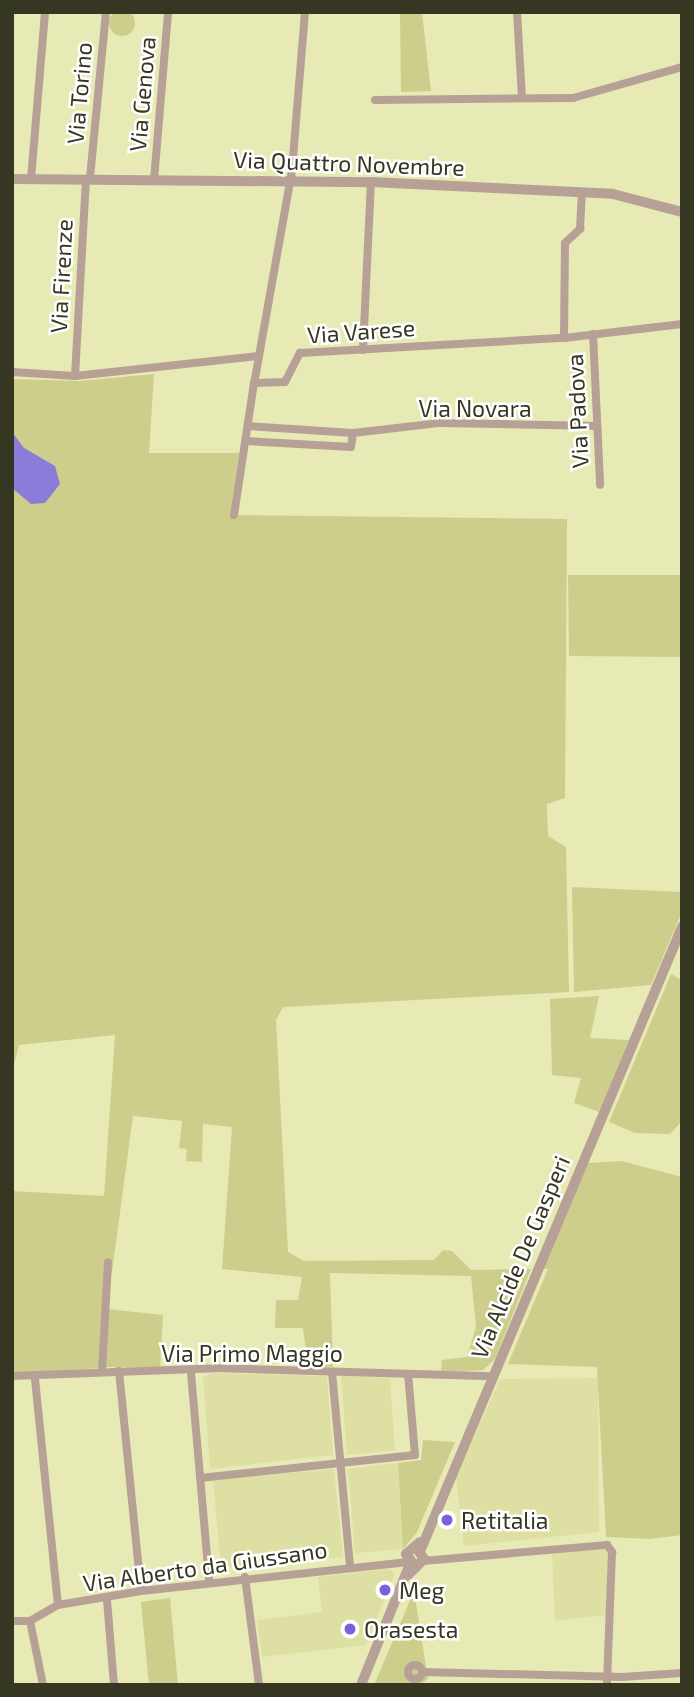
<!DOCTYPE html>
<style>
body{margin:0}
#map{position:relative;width:694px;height:1697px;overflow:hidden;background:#e8eab5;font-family:"Exo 2",sans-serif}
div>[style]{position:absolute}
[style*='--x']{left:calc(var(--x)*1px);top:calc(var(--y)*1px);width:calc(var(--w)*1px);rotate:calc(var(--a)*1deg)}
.built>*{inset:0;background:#dddfa3}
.green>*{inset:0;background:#cdce8b}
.round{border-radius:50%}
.water>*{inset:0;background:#8b7cda}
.minor>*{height:8px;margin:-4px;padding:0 4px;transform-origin:4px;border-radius:4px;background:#b7a196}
.minor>.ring{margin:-4px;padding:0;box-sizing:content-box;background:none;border:8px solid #b7a196;border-radius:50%}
.tertiary>*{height:10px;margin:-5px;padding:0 5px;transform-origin:5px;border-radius:5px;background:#b7a196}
.dots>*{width:19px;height:19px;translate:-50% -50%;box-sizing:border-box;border:4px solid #fff;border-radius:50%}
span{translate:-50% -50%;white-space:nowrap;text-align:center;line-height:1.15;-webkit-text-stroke:5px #fff;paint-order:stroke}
.street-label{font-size:23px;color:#363722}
.poi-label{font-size:23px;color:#363722}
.left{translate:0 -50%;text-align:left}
.frame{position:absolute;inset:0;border:14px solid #363722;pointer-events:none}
</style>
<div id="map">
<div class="built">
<div style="clip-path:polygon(214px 1373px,327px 1376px,333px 1455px,210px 1469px,203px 1377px)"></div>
<div style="clip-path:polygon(341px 1376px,390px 1378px,395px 1450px,347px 1455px)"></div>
<div style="clip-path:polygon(598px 1378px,599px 1532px,464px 1546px,456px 1478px,500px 1379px)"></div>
<div style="clip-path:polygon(398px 1463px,403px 1549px,355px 1553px,348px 1469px)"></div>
<div style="clip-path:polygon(334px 1469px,343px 1557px,221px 1568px,213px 1480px)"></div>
<div style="clip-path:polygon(603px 1549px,608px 1553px,606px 1615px,555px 1621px,552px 1552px)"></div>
<div style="clip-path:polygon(389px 1569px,395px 1573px,366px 1645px,262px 1657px,257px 1620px,322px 1612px,318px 1577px)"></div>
</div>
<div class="green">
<div class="round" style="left:109px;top:10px;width:26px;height:26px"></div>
<div style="clip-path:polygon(400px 12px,422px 12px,431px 91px,401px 92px)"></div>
<div style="clip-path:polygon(154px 374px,149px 453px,239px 453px,230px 515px,567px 519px,565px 798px,547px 804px,548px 836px,566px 847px,569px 992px,283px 1007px,276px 1020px,288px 1252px,304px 1261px,434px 1260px,443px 1250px,452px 1251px,471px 1270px,531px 1269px,495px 1359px,483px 1370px,441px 1372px,442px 1360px,467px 1357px,476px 1327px,471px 1276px,330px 1273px,333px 1367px,308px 1366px,303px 1328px,275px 1328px,276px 1300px,298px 1300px,302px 1277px,222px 1269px,232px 1127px,203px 1124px,202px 1162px,186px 1161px,187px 1149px,179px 1148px,182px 1121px,133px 1116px,99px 1368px,12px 1374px,12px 1191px,104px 1196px,115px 1035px,19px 1045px,12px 1073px,12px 379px,80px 381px)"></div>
<div style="clip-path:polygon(568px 575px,682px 575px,682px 657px,569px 656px)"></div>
<div style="clip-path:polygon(572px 887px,682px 892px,682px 912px,651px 985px,574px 992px)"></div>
<div style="clip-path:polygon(671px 974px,682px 980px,682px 1121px,670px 1134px,635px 1133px,609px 1122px)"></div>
<div style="clip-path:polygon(599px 996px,590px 1038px,629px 1040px,599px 1112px,574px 1103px,581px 1078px,552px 1075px,550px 999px)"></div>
<div style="clip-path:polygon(622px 1161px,682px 1177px,682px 1535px,650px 1539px,606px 1537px,597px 1367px,508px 1364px,548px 1269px,541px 1269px,588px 1163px)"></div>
<div style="clip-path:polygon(107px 1309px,163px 1315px,160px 1368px,104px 1367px)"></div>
<div style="clip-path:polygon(423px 1440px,455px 1442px,417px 1532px,403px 1549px,398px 1463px,421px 1460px)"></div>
<div style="clip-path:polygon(414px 1591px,428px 1679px,420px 1685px,374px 1685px)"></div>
<div style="clip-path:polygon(170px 1598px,178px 1685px,149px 1685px,141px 1602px)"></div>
</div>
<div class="water">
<div style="clip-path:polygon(12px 432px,24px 448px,55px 466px,60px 484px,45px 503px,31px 504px,12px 488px)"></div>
</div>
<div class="minor">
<div style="--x:517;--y:12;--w:86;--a:86.7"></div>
<div style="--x:375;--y:100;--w:198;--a:-0.6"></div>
<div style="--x:573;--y:98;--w:113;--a:-15.9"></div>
<div style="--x:90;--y:178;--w:167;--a:-84.5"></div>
<div style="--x:31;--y:179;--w:168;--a:-85.2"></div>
<div style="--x:154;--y:180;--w:169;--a:-85.2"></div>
<div style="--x:593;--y:334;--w:151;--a:87.3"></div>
<div style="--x:564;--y:338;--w:95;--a:-89.4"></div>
<div style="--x:565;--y:243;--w:21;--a:-43"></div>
<div style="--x:580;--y:229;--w:36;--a:-87"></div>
<div style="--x:363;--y:350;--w:168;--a:-87.3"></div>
<div style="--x:259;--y:356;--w:189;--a:-79.9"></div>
<div style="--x:292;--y:170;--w:159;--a:-85.3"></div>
<div style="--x:12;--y:372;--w:63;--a:3.6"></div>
<div style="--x:75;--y:376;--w:185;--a:-6.2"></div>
<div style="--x:259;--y:356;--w:27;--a:100"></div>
<div style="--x:254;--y:383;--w:31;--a:-2"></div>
<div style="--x:285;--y:382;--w:33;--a:-63"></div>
<div style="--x:300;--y:353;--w:264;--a:-3.3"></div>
<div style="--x:564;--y:338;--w:119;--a:-6.8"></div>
<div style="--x:75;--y:376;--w:197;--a:-86.8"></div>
<div style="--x:248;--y:426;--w:105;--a:3.8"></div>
<div style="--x:353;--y:433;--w:88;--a:-6.6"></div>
<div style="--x:440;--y:423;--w:157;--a:1.1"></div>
<div style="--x:246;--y:441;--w:105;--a:3.3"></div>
<div style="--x:351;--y:447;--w:14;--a:-82"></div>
<div style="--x:234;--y:515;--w:134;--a:-81.4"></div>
<div style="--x:119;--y:1371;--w:221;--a:84.3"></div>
<div style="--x:102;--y:1372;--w:110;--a:-86.9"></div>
<div style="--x:332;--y:1372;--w:194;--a:84.7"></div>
<div style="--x:191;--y:1373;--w:208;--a:85"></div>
<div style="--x:12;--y:1376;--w:204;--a:-2.2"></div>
<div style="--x:216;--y:1368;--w:276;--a:1.7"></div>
<div style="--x:35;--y:1379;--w:227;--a:84.2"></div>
<div style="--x:200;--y:1478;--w:216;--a:-6.1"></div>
<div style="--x:415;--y:1455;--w:81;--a:-94.9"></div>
<div style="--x:423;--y:1561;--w:185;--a:-5"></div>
<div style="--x:607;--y:1545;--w:9;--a:54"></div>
<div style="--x:612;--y:1552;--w:133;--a:92.2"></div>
<div style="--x:245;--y:1577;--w:109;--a:82.6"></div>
<div style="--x:107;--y:1600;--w:85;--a:85.3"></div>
<div style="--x:12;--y:1621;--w:18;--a:0"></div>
<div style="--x:30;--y:1621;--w:65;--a:78.5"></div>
<div style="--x:30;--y:1621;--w:32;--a:-30"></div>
<div style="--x:58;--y:1605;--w:84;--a:-9.6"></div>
<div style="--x:141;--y:1591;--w:269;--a:-6.2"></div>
<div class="ring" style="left:408px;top:1665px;width:6px;height:6px"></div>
<div style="--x:422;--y:1672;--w:200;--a:1.4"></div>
<div style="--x:622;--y:1677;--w:60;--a:-3.8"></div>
</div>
<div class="tertiary">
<div style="--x:12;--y:179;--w:359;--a:0.5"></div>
<div style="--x:371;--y:182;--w:242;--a:2.8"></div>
<div style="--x:613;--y:194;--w:71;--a:14.6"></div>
<div style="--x:421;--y:1549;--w:675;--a:-67.24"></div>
<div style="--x:415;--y:1566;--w:15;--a:-127"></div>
<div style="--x:406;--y:1554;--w:18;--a:-41"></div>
<div style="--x:408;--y:1575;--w:23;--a:-45"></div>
<div style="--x:424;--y:1559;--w:14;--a:-124"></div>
<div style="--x:361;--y:1685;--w:131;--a:-68"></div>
</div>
<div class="dots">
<div style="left:447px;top:1520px;background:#7a60db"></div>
<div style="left:385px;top:1590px;background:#7a60db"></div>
<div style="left:350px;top:1629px;background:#7a60db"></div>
</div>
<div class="street-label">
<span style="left:79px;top:93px;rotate:-85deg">Via Torino</span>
<span style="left:142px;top:94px;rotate:-85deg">Via Genova</span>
<span style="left:349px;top:163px;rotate:2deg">Via Quattro Novembre</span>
<span style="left:61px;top:276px;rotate:-87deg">Via Firenze</span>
<span style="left:361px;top:331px;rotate:-4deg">Via Varese</span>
<span style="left:475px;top:408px">Via Novara</span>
<span style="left:577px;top:411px;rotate:-93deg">Via Padova</span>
<span style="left:520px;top:1257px;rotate:-67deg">Via Alcide De Gasperi</span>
<span style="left:252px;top:1353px">Via Primo Maggio</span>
<span style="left:205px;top:1566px;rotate:-8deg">Via Alberto da Giussano</span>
</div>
<div class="poi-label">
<span class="left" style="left:461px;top:1520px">Retitalia</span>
<span class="left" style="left:399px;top:1590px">Meg</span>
<span class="left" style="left:364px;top:1629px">Orasesta</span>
</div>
<div class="frame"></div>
</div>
